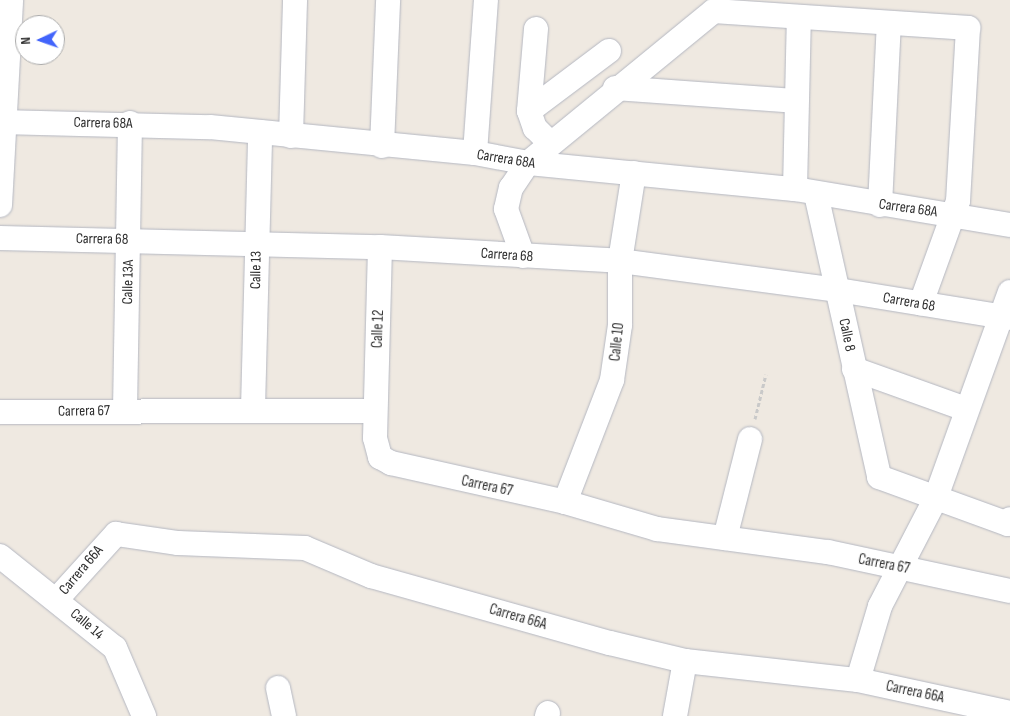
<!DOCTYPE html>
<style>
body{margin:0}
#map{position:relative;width:1010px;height:716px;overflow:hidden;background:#efe9e1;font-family:"Sofia Sans Condensed",sans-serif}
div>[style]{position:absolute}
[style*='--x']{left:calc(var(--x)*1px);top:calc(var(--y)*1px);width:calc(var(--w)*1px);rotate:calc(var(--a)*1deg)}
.path>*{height:3px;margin-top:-1.5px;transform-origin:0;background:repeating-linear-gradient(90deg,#c9c9c9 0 4px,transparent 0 6.5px)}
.roads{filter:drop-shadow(0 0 1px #b4b7c1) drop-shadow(0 0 1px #b4b7c1)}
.minor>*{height:24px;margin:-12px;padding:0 12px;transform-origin:12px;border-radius:12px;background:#fff}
span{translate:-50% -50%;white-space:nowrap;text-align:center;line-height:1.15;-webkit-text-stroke:5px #fff;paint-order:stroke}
.street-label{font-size:15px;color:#2e2e2e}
.north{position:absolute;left:15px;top:15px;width:50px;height:50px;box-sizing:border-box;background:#fff;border:1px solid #ababab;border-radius:50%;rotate:267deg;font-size:14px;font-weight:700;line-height:20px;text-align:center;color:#2e2e2e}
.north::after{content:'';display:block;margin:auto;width:18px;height:22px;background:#4264fb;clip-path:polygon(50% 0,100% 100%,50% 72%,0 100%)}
</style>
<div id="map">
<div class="path">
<div style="--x:755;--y:419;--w:46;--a:-76.3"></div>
</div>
<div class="roads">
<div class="minor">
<div style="--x:536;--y:29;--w:82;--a:94.9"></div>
<div style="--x:529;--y:111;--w:18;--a:71"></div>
<div style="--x:535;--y:128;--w:21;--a:45"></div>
<div style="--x:615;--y:88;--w:180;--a:4.1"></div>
<div style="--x:529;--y:111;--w:100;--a:-36.9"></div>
<div style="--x:0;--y:122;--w:210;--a:1.4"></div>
<div style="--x:210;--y:127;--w:266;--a:5.6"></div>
<div style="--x:475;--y:153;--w:54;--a:10.7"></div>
<div style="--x:528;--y:163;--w:268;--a:5.6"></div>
<div style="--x:795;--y:189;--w:218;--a:9.5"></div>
<div style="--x:291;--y:136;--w:136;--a:-88.3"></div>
<div style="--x:382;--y:146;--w:146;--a:-87.6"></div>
<div style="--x:475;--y:153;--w:153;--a:-85.9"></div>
<div style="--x:795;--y:189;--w:172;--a:-88.7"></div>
<div style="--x:816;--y:194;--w:290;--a:77.4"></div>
<div style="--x:879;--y:477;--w:137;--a:20"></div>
<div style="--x:1008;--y:524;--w:5;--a:-68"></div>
<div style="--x:0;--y:205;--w:205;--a:-86.9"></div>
<div style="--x:880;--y:205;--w:182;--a:-87.2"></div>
<div style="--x:0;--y:238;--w:380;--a:1.4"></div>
<div style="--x:380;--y:247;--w:240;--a:3.3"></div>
<div style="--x:620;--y:261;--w:220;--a:7.6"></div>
<div style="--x:838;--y:290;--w:174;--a:9.2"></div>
<div style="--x:380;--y:247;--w:191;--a:91.5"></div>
<div style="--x:375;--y:438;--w:20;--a:75"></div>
<div style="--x:380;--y:457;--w:13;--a:29"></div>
<div style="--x:391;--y:463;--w:178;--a:12.6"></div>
<div style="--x:565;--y:502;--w:96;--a:16.4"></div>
<div style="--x:657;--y:529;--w:173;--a:7.7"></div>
<div style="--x:828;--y:552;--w:186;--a:12.1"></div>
<div style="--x:523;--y:256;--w:50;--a:-109.9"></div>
<div style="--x:506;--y:209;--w:22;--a:-77"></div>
<div style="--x:511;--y:188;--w:30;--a:-56"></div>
<div style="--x:528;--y:163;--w:240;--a:-39.3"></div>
<div style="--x:714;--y:11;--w:255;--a:3.8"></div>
<div style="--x:968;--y:28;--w:173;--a:93.3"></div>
<div style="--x:958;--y:201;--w:109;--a:109.9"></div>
<div style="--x:854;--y:369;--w:119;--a:19.7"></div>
<div style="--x:253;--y:408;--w:276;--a:-88.5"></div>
<div style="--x:125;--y:410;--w:287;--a:-89"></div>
<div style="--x:0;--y:412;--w:375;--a:-0.2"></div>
<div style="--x:565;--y:502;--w:131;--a:-68.9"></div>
<div style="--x:612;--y:380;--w:56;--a:-81.7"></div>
<div style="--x:620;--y:325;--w:64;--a:-90"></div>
<div style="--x:620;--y:261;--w:89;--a:-81"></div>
<div style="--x:725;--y:538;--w:102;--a:-75.8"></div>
<div style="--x:0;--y:556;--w:147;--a:38.7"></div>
<div style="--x:115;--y:648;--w:74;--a:66.9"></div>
<div style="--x:57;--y:599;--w:88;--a:-47.8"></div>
<div style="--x:116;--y:534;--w:63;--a:8.3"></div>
<div style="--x:178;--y:543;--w:127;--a:2.3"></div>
<div style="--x:305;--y:548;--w:72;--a:23"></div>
<div style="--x:371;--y:576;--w:248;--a:15.7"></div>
<div style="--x:610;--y:643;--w:77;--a:13.5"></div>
<div style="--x:685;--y:661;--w:174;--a:6.3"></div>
<div style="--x:858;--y:680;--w:156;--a:12.2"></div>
<div style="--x:858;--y:680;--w:77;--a:-73.4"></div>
<div style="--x:880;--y:606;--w:119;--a:-62.6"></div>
<div style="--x:935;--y:500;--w:221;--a:-70.2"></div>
<div style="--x:278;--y:688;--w:29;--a:78"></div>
<div style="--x:547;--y:716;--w:3;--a:-72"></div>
<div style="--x:675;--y:716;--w:56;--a:-79.7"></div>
</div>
</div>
<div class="street-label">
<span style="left:103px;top:123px;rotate:1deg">Carrera 68A</span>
<span style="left:506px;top:159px;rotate:9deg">Carrera 68A</span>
<span style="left:908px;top:208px;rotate:8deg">Carrera 68A</span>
<span style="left:102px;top:239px;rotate:1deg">Carrera 68</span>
<span style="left:507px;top:255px;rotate:4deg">Carrera 68</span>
<span style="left:256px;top:270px;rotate:-89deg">Calle 13</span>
<span style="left:128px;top:282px;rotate:-89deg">Calle 13A</span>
<span style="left:909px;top:302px;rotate:10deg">Carrera 68</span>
<span style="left:378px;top:329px;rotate:-88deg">Calle 12</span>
<span style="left:847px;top:335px;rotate:78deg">Calle 8</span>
<span style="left:617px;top:342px;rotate:-84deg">Calle 10</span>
<span style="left:84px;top:411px;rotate:-1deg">Carrera 67</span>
<span style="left:487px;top:486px;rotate:12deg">Carrera 67</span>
<span style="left:884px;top:564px;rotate:11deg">Carrera 67</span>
<span style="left:81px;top:570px;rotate:-50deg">Carrera 66A</span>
<span style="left:518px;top:617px;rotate:16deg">Carrera 66A</span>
<span style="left:87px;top:624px;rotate:40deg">Calle 14</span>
<span style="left:915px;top:692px;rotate:12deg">Carrera 66A</span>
</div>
<div class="north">N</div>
</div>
